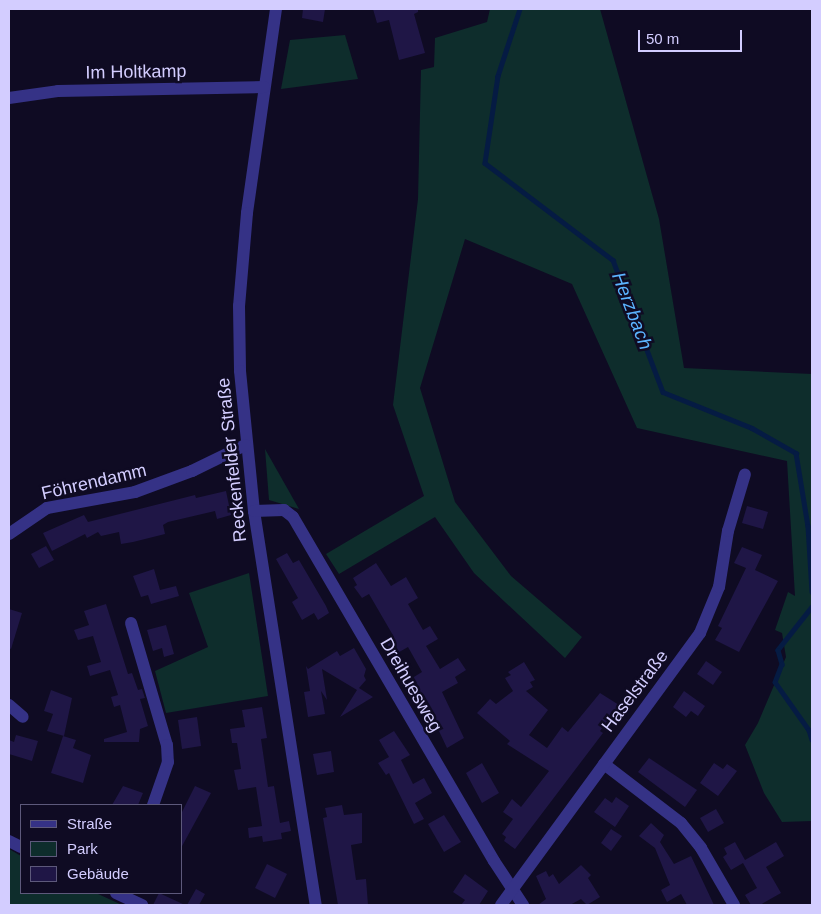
<!DOCTYPE html>
<meta charset="utf-8">
<style>
body{margin:0}
#map{position:relative;width:821px;height:914px;overflow:hidden;background:#0f0b23;font-family:Arial,sans-serif}
div>[style]{position:absolute}
[style*='--x']{left:calc(var(--x)*1px);top:calc(var(--y)*1px);width:calc(var(--w)*1px);rotate:calc(var(--a)*1deg)}
.green>*{inset:0;background:#0e2d2c}
.stream>*{height:4.5px;margin:-2.25px;padding:0 2.25px;transform-origin:2.25px;border-radius:2.25px;background:#051b43}
.building>*{inset:0;background:#1f1646}
.minor>*{height:12px;margin:-6px;padding:0 6px;transform-origin:6px;border-radius:6px;background:#353286}
span{translate:-50% -50%;white-space:nowrap;text-align:center;line-height:1.15;-webkit-text-stroke:5px #0f0b23;paint-order:stroke}
.street-label{font-size:18px;color:#d3cdff}
.water-label{font-size:19px;color:#5bb4ff;font-style:italic}
.frame{position:absolute;inset:0;border:10px solid #d3cdff;pointer-events:none}
.legend{position:absolute;left:20px;top:804px;width:162px;height:90px;box-sizing:border-box;background:#0f0b23;border:1px solid #5d597b;margin:0;padding:6px 9px;list-style:none;font-size:15px;color:#d3cdff}
.legend li{display:flex;align-items:center;gap:10px;height:25px}
.legend b{width:25px;border:1px solid #5d597b}
.scale{position:absolute;left:638px;top:30px;width:104px;height:22px;box-sizing:border-box;border:2px solid #d3cdff;border-top:0;padding-left:6px;font-size:15px;line-height:18px;white-space:nowrap;color:#d3cdff;-webkit-text-stroke:4px #0f0b23;paint-order:stroke}
</style>
<div id="map">
<div class="green">
<div style="clip-path:polygon(490px 9px,600px 9px,659px 219px,684px 368px,812px 374px,812px 821px,782px 822px,764px 793px,745px 745px,758px 723px,786px 657px,782px 633px,775px 630px,788px 592px,795px 596px,787px 461px,637px 428px,572px 284px,465px 239px,420px 388px,455px 502px,511px 576px,582px 637px,565px 658px,474px 573px,435px 517px,339px 574px,326px 554px,424px 496px,393px 405px,418px 199px,421px 70px,434px 67px,435px 38px,487px 22px)"></div>
<div style="clip-path:polygon(345px 35px,358px 79px,281px 89px,290px 40px)"></div>
<div style="clip-path:polygon(265px 449px,299px 509px,269px 500px)"></div>
<div style="clip-path:polygon(249px 573px,268px 696px,166px 713px,155px 671px,208px 647px,189px 593px)"></div>
<div style="clip-path:polygon(9px 849px,21px 856px,21px 893px,96px 893px,122px 905px,9px 905px)"></div>
</div>
<div class="stream">
<div style="--x:520;--y:9;--w:71;--a:108.2"></div>
<div style="--x:498;--y:76;--w:88;--a:98.5"></div>
<div style="--x:485;--y:163;--w:161;--a:37.2"></div>
<div style="--x:613;--y:260;--w:141;--a:69.3"></div>
<div style="--x:663;--y:392;--w:96;--a:22"></div>
<div style="--x:752;--y:428;--w:51;--a:29.6"></div>
<div style="--x:796;--y:453;--w:74;--a:80.7"></div>
<div style="--x:808;--y:526;--w:66;--a:86.5"></div>
<div style="--x:812;--y:607;--w:55;--a:128.3"></div>
<div style="--x:778;--y:650;--w:15;--a:74"></div>
<div style="--x:782;--y:664;--w:19;--a:111"></div>
<div style="--x:775;--y:682;--w:59;--a:54.7"></div>
<div style="--x:809;--y:730;--w:10;--a:73"></div>
</div>
<div class="building">
<div style="clip-path:polygon(303px 9px,325px 9px,323px 22px,302px 18px)"></div>
<div style="clip-path:polygon(373px 9px,418px 9px,418px 12px,414px 14px,425px 53px,399px 60px,389px 20px,377px 23px)"></div>
<div style="clip-path:polygon(226px 491px,231px 515px,217px 519px,215px 511px,168px 522px,163px 525px,165px 534px,133px 542px,121px 544px,119px 532px,101px 536px,98px 532px,87px 538px,85px 534px,52px 551px,43px 533px,84px 515px,88px 522px,195px 495px,196px 498px)"></div>
<div style="clip-path:polygon(747px 506px,768px 512px,763px 529px,742px 523px)"></div>
<div style="clip-path:polygon(46px 546px,54px 560px,39px 568px,31px 554px)"></div>
<div style="clip-path:polygon(742px 547px,762px 555px,755px 570px,778px 581px,739px 652px,715px 640px,722px 628px,718px 626px,746px 568px,734px 563px)"></div>
<div style="clip-path:polygon(287px 553px,293px 563px,299px 560px,326px 606px,329px 613px,318px 620px,314px 613px,302px 620px,292px 602px,298px 598px,276px 559px)"></div>
<div style="clip-path:polygon(376px 563px,391px 586px,406px 577px,418px 598px,408px 604px,423px 630px,430px 626px,438px 639px,426px 646px,440px 669px,458px 658px,466px 670px,455px 677px,458px 683px,442px 692px,464px 738px,447px 748px,430px 712px,409px 680px,422px 672px,408px 647px,394px 655px,386px 642px,394px 637px,369px 594px,362px 598px,354px 587px,357px 585px,353px 578px)"></div>
<div style="clip-path:polygon(154px 569px,160px 590px,176px 586px,179px 596px,151px 604px,148px 595px,141px 597px,133px 576px)"></div>
<div style="clip-path:polygon(106px 604px,128px 674px,132px 673px,138px 690px,142px 689px,145px 698px,140px 699px,148px 726px,140px 729px,139px 742px,104px 742px,104px 739px,127px 732px,120px 705px,114px 707px,111px 697px,118px 695px,110px 670px,90px 676px,87px 666px,101px 662px,93px 636px,78px 640px,74px 630px,89px 625px,84px 611px)"></div>
<div style="clip-path:polygon(9px 609px,22px 613px,11px 649px,9px 648px)"></div>
<div style="clip-path:polygon(166px 625px,174px 654px,164px 657px,162px 648px,153px 651px,147px 630px)"></div>
<div style="clip-path:polygon(354px 648px,366px 669px,364px 676px,366px 680px,359px 688px,373px 697px,340px 717px,357px 690px,322px 669px,327px 700px,321px 691px,325px 714px,308px 717px,304px 692px,310px 691px,306px 666px,308px 669px,337px 651px,340px 656px)"></div>
<div style="clip-path:polygon(706px 661px,722px 672px,713px 685px,697px 674px)"></div>
<div style="clip-path:polygon(524px 662px,535px 680px,530px 682px,533px 687px,526px 691px,548px 710px,529px 735px,547px 748px,562px 727px,568px 732px,600px 693px,619px 705px,600px 731px,603px 733px,515px 849px,504px 841px,506px 837px,502px 834px,513px 819px,503px 812px,512px 799px,521px 807px,549px 771px,507px 744px,510px 741px,477px 713px,490px 699px,496px 704px,513px 691px,505px 678px,511px 675px,508px 672px)"></div>
<div style="clip-path:polygon(51px 690px,72px 698px,64px 736px,47px 731px,53px 714px,44px 711px)"></div>
<div style="clip-path:polygon(684px 691px,705px 706px,698px 716px,691px 711px,686px 717px,673px 707px)"></div>
<div style="clip-path:polygon(262px 707px,267px 738px,261px 739px,268px 787px,274px 786px,280px 823px,289px 821px,291px 831px,281px 833px,282px 839px,263px 842px,262px 836px,249px 838px,248px 828px,262px 826px,256px 787px,238px 790px,234px 770px,241px 769px,237px 743px,232px 743px,230px 729px,245px 727px,242px 710px)"></div>
<div style="clip-path:polygon(197px 717px,201px 746px,182px 749px,178px 720px)"></div>
<div style="clip-path:polygon(394px 731px,410px 755px,401px 760px,413px 784px,424px 778px,432px 793px,415px 803px,424px 819px,414px 824px,389px 773px,386px 775px,378px 763px,389px 757px,379px 740px)"></div>
<div style="clip-path:polygon(16px 735px,38px 741px,32px 761px,9px 754px,9px 740px,14px 742px)"></div>
<div style="clip-path:polygon(63px 736px,76px 740px,73px 748px,91px 755px,83px 783px,51px 773px)"></div>
<div style="clip-path:polygon(331px 751px,334px 772px,317px 775px,313px 754px)"></div>
<div style="clip-path:polygon(649px 758px,697px 790px,685px 807px,638px 772px)"></div>
<div style="clip-path:polygon(482px 763px,499px 793px,482px 803px,466px 773px)"></div>
<div style="clip-path:polygon(714px 763px,723px 769px,727px 764px,737px 771px,718px 796px,700px 783px)"></div>
<div style="clip-path:polygon(123px 786px,143px 793px,138px 805px,112px 805px)"></div>
<div style="clip-path:polygon(195px 786px,211px 793px,181px 848px,181px 814px)"></div>
<div style="clip-path:polygon(616px 797px,629px 806px,615px 827px,594px 812px,605px 798px,612px 803px)"></div>
<div style="clip-path:polygon(342px 805px,344px 815px,362px 813px,362px 843px,351px 845px,356px 880px,366px 879px,368px 905px,338px 905px,323px 818px,327px 817px,325px 808px)"></div>
<div style="clip-path:polygon(716px 809px,724px 823px,708px 832px,700px 818px)"></div>
<div style="clip-path:polygon(444px 815px,461px 842px,444px 852px,428px 824px)"></div>
<div style="clip-path:polygon(651px 823px,664px 835px,660px 842px,674px 864px,691px 856px,714px 905px,687px 905px,681px 894px,667px 902px,661px 890px,670px 885px,655px 848px,639px 836px)"></div>
<div style="clip-path:polygon(611px 829px,622px 836px,611px 851px,601px 843px)"></div>
<div style="clip-path:polygon(735px 842px,745px 860px,776px 842px,784px 856px,766px 867px,781px 893px,760px 905px,751px 905px,745px 895px,757px 888px,743px 863px,731px 870px,723px 857px,727px 854px,724px 848px)"></div>
<div style="clip-path:polygon(267px 864px,287px 874px,275px 898px,255px 888px)"></div>
<div style="clip-path:polygon(581px 865px,591px 875px,588px 878px,600px 897px,587px 905px,581px 899px,570px 905px,538px 905px,546px 899px,536px 876px,546px 871px,549px 877px,553px 874px,559px 884px)"></div>
<div style="clip-path:polygon(465px 874px,488px 891px,479px 905px,461px 905px,465px 900px,453px 892px)"></div>
<div style="clip-path:polygon(196px 889px,205px 894px,199px 905px,187px 905px)"></div>
<div style="clip-path:polygon(159px 893px,185px 905px,153px 905px)"></div>
</div>
<div class="minor">
<div style="--x:276;--y:9;--w:206;--a:98.1"></div>
<div style="--x:247;--y:213;--w:93;--a:94.9"></div>
<div style="--x:239;--y:306;--w:65;--a:89.1"></div>
<div style="--x:240;--y:371;--w:141;--a:84.3"></div>
<div style="--x:254;--y:511;--w:399;--a:81.1"></div>
<div style="--x:9;--y:98;--w:49;--a:-8.1"></div>
<div style="--x:58;--y:91;--w:206;--a:-1.1"></div>
<div style="--x:254;--y:511;--w:30;--a:-2"></div>
<div style="--x:284;--y:510;--w:11;--a:38"></div>
<div style="--x:293;--y:517;--w:398;--a:59.7"></div>
<div style="--x:494;--y:861;--w:53;--a:56.6"></div>
<div style="--x:9;--y:534;--w:46;--a:-34.4"></div>
<div style="--x:47;--y:508;--w:89;--a:-10.3"></div>
<div style="--x:135;--y:492;--w:61;--a:-20.2"></div>
<div style="--x:192;--y:471;--w:59;--a:-26.1"></div>
<div style="--x:131;--y:623;--w:127;--a:73.6"></div>
<div style="--x:167;--y:745;--w:17;--a:87"></div>
<div style="--x:168;--y:762;--w:46;--a:109.2"></div>
<div style="--x:9;--y:705;--w:18;--a:41"></div>
<div style="--x:604;--y:764;--w:97;--a:37.5"></div>
<div style="--x:681;--y:823;--w:32;--a:51"></div>
<div style="--x:701;--y:848;--w:66;--a:59.9"></div>
<div style="--x:9;--y:841;--w:13;--a:27"></div>
<div style="--x:116;--y:893;--w:29;--a:25"></div>
<div style="--x:501;--y:905;--w:337;--a:-53.8"></div>
<div style="--x:700;--y:633;--w:50;--a:-67.6"></div>
<div style="--x:719;--y:587;--w:57;--a:-80.9"></div>
<div style="--x:728;--y:531;--w:59;--a:-73.4"></div>
</div>
<div class="street-label">
<span style="left:136px;top:72px;rotate:-1deg">Im Holtkamp</span>
<span style="left:232px;top:460px;rotate:-96deg">Reckenfelder Straße</span>
<span style="left:94px;top:482px;rotate:-13deg">Föhrendamm</span>
<span style="left:411px;top:685px;rotate:60deg">Dreihuesweg</span>
<span style="left:635px;top:691px;rotate:-53deg">Haselstraße</span>
</div>
<div class="water-label">
<span style="left:632px;top:311px;rotate:69deg">Herzbach</span>
</div>
<div class="frame"></div>
<ul class="legend">
<li><b style="height:6px;background:#353286"></b>Straße</li>
<li><b style="height:14px;background:#0e2d2c"></b>Park</li>
<li><b style="height:14px;background:#1f1646"></b>Gebäude</li>
</ul>
<div class="scale">50 m</div>
</div>
